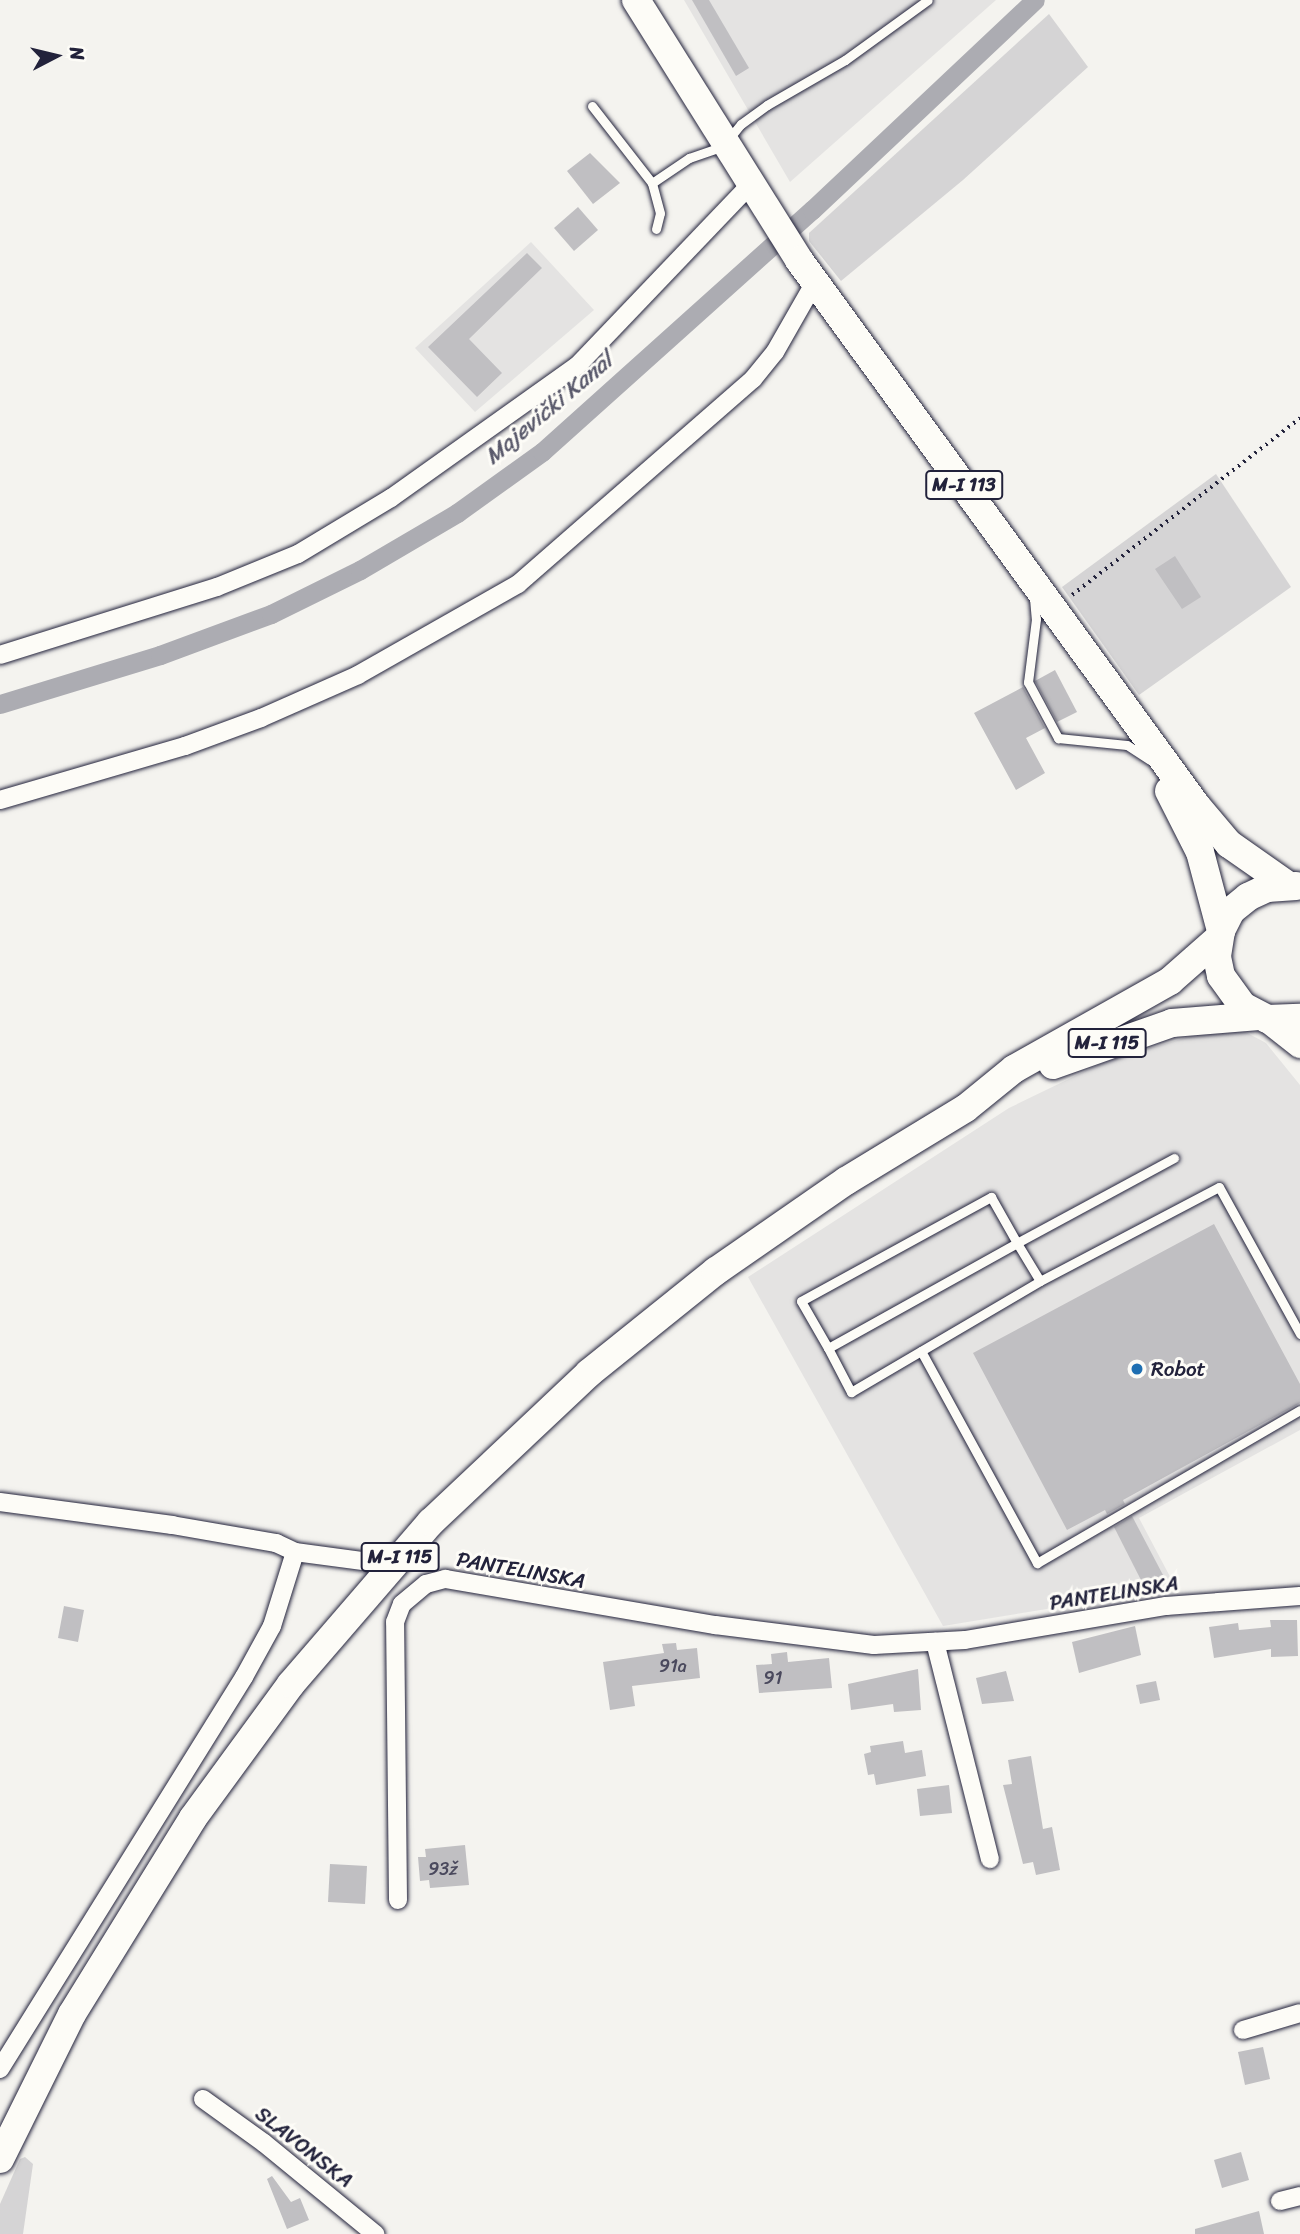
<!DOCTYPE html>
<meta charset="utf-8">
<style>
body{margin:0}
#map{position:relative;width:1300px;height:2234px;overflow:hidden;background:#f4f3ef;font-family:Sriracha,sans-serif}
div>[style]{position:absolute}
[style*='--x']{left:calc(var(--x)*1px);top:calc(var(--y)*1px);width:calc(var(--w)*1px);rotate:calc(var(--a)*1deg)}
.built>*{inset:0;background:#e4e3e2}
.green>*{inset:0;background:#d5d4d5}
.canal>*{height:19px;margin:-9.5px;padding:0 9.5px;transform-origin:9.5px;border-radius:9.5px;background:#acacb2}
.building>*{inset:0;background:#c0bfc2}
.path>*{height:3.5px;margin-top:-1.75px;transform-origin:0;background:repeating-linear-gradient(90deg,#22223b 0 2px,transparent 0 7px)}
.roads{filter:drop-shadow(0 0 2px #22223b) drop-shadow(0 0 2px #22223b)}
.lane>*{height:9px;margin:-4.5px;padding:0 4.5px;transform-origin:4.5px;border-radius:4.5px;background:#fdfcf7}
.street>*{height:18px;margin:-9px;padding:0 9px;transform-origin:9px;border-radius:9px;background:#fdfcf7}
.secondary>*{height:26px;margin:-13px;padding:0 13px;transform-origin:13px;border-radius:13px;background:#fdfcf7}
.primary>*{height:28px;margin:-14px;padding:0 14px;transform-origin:14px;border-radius:14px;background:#fdfcf7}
.dots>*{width:19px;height:19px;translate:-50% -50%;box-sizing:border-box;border:4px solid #fdfcf7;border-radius:50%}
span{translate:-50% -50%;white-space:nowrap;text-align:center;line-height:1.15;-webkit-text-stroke:6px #fdfcf7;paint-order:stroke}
.number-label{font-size:18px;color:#4a495d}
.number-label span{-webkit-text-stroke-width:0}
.shield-label span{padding:2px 5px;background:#fdfcf7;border:2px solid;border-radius:5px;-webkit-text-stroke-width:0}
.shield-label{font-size:19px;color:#22223b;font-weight:700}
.poi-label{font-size:21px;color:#22223b}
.left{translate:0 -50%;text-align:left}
.street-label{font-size:21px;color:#22223b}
.water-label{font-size:23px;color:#59596b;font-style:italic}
.north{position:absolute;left:21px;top:21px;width:70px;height:70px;-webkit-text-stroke:5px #fdfcf7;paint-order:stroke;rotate:83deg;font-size:19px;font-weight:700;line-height:28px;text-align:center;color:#22223b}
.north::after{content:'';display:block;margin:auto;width:24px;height:32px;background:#22223b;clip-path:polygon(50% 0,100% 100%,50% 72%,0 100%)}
</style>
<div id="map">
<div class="built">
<div style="clip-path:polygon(684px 0,996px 0,790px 182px)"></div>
<div style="clip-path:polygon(531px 242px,594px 310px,475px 412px,415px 348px)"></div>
<div style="clip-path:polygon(1238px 1028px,1266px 1043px,1300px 1085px,1300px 1430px,1139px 1518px,1176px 1588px,943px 1626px,748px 1277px,1009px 1108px,1104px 1062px,1198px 1034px)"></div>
</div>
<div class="green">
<div style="clip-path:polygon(1049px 14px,1088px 67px,963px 180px,841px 281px,809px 241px,809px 233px)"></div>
<div style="clip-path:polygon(1216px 474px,1291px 587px,1139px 695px,1062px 587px)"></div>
<div style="clip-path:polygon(25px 2157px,33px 2164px,23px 2234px,0 2234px,0 2204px,20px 2159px)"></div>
</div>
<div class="canal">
<div style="--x:0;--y:704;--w:167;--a:-17"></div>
<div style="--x:160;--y:655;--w:118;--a:-20.3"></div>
<div style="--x:271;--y:614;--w:99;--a:-26.3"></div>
<div style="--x:360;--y:570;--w:113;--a:-30.4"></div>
<div style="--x:457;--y:513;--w:105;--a:-35.7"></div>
<div style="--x:542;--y:452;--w:363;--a:-41.9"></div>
<div style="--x:812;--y:210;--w:306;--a:-43.3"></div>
</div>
<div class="building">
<div style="clip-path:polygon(692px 0,709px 0,749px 68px,736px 76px)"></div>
<div style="clip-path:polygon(590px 153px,620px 183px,593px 204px,567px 171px)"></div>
<div style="clip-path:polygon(578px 207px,598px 230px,574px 251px,554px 228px)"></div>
<div style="clip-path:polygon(527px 253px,542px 268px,469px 339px,502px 373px,477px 397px,428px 347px)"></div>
<div style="clip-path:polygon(1175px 556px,1201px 597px,1182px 609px,1155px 569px)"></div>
<div style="clip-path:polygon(1055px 670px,1077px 712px,1057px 722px,1035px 681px)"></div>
<div style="clip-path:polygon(1023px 687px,1045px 728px,1026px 738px,1045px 773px,1016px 790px,974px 713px)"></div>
<div style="clip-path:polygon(1214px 1224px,1300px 1384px,1300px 1403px,1123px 1500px,1125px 1504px,1107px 1514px,1105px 1510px,1067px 1530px,973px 1353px)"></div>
<div style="clip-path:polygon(1132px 1516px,1163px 1575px,1143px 1584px,1114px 1527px)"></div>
<div style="clip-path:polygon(64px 1606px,84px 1610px,78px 1642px,58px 1638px)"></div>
<div style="clip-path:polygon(1270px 1620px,1297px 1620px,1298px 1656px,1271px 1657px,1271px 1649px,1214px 1658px,1209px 1627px,1238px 1623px,1239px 1630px,1271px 1627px)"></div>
<div style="clip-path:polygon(1135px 1626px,1141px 1655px,1079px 1673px,1072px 1642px)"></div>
<div style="clip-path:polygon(676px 1643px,677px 1650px,697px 1648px,700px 1678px,632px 1686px,635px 1706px,610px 1710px,603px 1662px,664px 1653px,662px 1644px)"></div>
<div style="clip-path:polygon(787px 1652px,788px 1662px,829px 1658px,832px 1688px,759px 1693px,756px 1665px,772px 1664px,771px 1654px)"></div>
<div style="clip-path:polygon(918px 1669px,921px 1710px,894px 1712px,893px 1704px,851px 1710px,848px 1684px)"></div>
<div style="clip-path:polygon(1006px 1671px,1014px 1701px,982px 1704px,976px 1678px)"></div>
<div style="clip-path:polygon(1156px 1681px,1160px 1700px,1140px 1704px,1136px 1685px)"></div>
<div style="clip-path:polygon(903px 1741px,905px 1753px,922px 1750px,926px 1776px,876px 1785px,874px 1774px,868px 1775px,864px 1754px,871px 1752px,870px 1746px)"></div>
<div style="clip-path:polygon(1031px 1756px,1043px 1829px,1052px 1827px,1060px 1870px,1036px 1875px,1033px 1862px,1023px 1864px,1003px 1785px,1012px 1784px,1008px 1760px)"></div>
<div style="clip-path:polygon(949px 1785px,952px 1813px,920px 1816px,917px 1789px)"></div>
<div style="clip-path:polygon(465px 1845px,469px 1885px,430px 1888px,429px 1880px,420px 1881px,418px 1857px,426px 1857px,425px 1849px)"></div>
<div style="clip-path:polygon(330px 1864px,367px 1866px,365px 1904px,328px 1902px)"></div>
<div style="clip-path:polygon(1263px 2047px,1270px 2079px,1245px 2085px,1238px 2052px)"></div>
<div style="clip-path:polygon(1241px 2152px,1249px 2180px,1222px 2188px,1214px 2160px)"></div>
<div style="clip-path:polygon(272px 2176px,291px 2202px,300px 2198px,309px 2220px,287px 2229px,267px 2179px)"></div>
<div style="clip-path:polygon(1259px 2211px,1264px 2234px,1195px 2234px,1195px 2229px)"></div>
</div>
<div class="path">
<div style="--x:1072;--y:595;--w:289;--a:-37.8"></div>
</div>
<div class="roads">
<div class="lane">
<div style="--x:592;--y:106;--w:98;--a:52.1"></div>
<div style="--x:656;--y:229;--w:16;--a:-76"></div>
<div style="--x:660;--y:213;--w:31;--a:-105"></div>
<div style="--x:652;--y:183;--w:45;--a:-34"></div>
<div style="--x:689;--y:158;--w:36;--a:-19"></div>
<div style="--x:723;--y:146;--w:28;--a:-51"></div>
<div style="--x:741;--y:124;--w:32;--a:-36"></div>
<div style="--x:767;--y:105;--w:90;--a:-30"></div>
<div style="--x:845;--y:60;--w:102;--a:-35.9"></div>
<div style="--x:1034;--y:598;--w:21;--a:85"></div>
<div style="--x:1036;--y:619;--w:64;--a:97.2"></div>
<div style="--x:1028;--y:682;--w:64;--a:61.8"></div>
<div style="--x:1058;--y:738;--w:69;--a:5.8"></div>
<div style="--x:1127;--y:745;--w:27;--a:33"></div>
<div style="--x:1174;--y:1158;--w:179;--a:151.6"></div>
<div style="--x:1017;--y:1243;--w:216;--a:150.9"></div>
<div style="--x:828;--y:1348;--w:54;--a:-119.9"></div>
<div style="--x:801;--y:1301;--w:217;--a:-28.7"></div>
<div style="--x:991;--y:1197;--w:53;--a:60.5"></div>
<div style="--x:1017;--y:1243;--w:44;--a:58.8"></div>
<div style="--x:1040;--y:1281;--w:202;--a:-27.7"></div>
<div style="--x:1219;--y:1187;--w:168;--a:61.1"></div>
<div style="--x:828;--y:1348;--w:50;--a:62.4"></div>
<div style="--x:851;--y:1392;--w:219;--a:-30.4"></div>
<div style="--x:921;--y:1351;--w:242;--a:61.3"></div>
<div style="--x:1037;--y:1563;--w:304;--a:-30.2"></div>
</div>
<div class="street">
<div style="--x:0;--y:655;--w:227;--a:-17.4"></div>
<div style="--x:217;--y:587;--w:87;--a:-22.2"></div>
<div style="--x:298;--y:554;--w:109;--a:-31.1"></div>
<div style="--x:391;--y:498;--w:228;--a:-35.4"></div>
<div style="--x:577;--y:366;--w:250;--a:-46.3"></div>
<div style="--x:0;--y:800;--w:193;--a:-16.3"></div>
<div style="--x:185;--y:746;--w:81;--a:-20.2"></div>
<div style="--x:261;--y:718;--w:106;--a:-23.9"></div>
<div style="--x:358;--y:675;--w:184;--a:-29.6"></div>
<div style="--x:518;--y:584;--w:312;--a:-41.1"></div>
<div style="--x:753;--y:379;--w:35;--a:-51"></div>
<div style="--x:775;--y:352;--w:81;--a:-60.3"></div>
<div style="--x:0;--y:1502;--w:174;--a:7.6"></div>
<div style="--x:172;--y:1525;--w:106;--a:9.8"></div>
<div style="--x:276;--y:1543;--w:21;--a:25"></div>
<div style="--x:295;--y:1552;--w:99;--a:7.6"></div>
<div style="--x:935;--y:1642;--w:224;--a:75.8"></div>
<div style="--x:398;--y:1900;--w:278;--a:-90.6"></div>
<div style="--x:395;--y:1622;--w:19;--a:-69"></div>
<div style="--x:402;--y:1604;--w:31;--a:-40"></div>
<div style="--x:426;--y:1584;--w:20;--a:-15"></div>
<div style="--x:445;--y:1579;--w:274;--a:9.7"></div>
<div style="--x:715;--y:1625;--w:160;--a:7.2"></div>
<div style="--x:874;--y:1645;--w:91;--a:-3.1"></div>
<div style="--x:965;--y:1640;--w:204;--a:-9.6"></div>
<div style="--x:1166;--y:1606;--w:134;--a:-4.3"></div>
<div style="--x:1243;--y:2030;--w:59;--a:-16.6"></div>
<div style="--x:0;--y:2069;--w:462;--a:-58.1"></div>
<div style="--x:244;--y:1677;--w:58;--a:-61.2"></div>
<div style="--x:272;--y:1626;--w:77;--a:-72.7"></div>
<div style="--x:203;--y:2099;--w:75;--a:35.8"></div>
<div style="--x:264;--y:2143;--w:144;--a:39.3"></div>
<div style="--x:1280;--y:2201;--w:21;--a:-14"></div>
</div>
<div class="secondary">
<div style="--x:1267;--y:1019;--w:42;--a:38.2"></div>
</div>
<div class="primary">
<div style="--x:636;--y:0;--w:307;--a:57.9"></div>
<div style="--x:799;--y:260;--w:674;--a:53.93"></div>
<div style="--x:1196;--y:805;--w:51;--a:49.8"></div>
<div style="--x:1229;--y:844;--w:73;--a:35"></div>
<div style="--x:1169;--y:791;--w:68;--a:63.1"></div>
<div style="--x:1200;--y:852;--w:82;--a:75.1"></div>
<div style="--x:1296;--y:886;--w:29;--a:176"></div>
<div style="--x:1267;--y:888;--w:21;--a:155"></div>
<div style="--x:1248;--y:897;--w:22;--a:141"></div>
<div style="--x:1231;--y:911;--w:22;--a:117"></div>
<div style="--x:1221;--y:931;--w:26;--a:99"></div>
<div style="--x:1217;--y:957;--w:19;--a:78"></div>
<div style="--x:1221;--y:976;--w:37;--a:54"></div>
<div style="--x:1243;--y:1006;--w:27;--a:28"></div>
<div style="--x:1267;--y:1019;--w:33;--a:-2"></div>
<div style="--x:1053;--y:1065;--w:126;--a:-19.4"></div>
<div style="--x:1172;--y:1023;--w:87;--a:-4.6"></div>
<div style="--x:0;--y:2159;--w:162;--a:-63.6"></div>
<div style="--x:72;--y:2014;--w:230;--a:-58.3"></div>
<div style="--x:193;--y:1818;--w:166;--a:-53.8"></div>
<div style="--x:291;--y:1684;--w:214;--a:-49.2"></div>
<div style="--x:431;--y:1522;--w:217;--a:-43.3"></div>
<div style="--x:589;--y:1373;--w:163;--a:-38.8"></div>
<div style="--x:716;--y:1271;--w:158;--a:-34.7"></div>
<div style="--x:846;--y:1181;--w:140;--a:-31.3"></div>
<div style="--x:966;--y:1108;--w:62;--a:-39.1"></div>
<div style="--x:1014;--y:1069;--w:179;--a:-29.4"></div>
<div style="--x:1170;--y:981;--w:65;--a:-41.3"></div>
</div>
</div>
<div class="dots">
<div style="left:1137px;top:1369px;background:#1f6fb2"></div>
</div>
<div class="number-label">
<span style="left:673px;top:1666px">91a</span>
<span style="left:773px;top:1678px">91</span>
<span style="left:443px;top:1869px">93ž</span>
</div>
<div class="shield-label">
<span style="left:964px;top:485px">M-I 113</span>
<span style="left:1107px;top:1043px">M-I 115</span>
<span style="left:400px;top:1557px">M-I 115</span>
</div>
<div class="poi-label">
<span class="left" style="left:1151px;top:1369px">Robot</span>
</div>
<div class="street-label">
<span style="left:521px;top:1570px;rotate:10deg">PANTELINSKA</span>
<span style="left:1114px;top:1593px;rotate:-9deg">PANTELINSKA</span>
<span style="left:304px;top:2147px;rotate:38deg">SLAVONSKA</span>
</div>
<div class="water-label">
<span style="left:549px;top:409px;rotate:-40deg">Majevički Kanal</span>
</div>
<div class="north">N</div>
</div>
